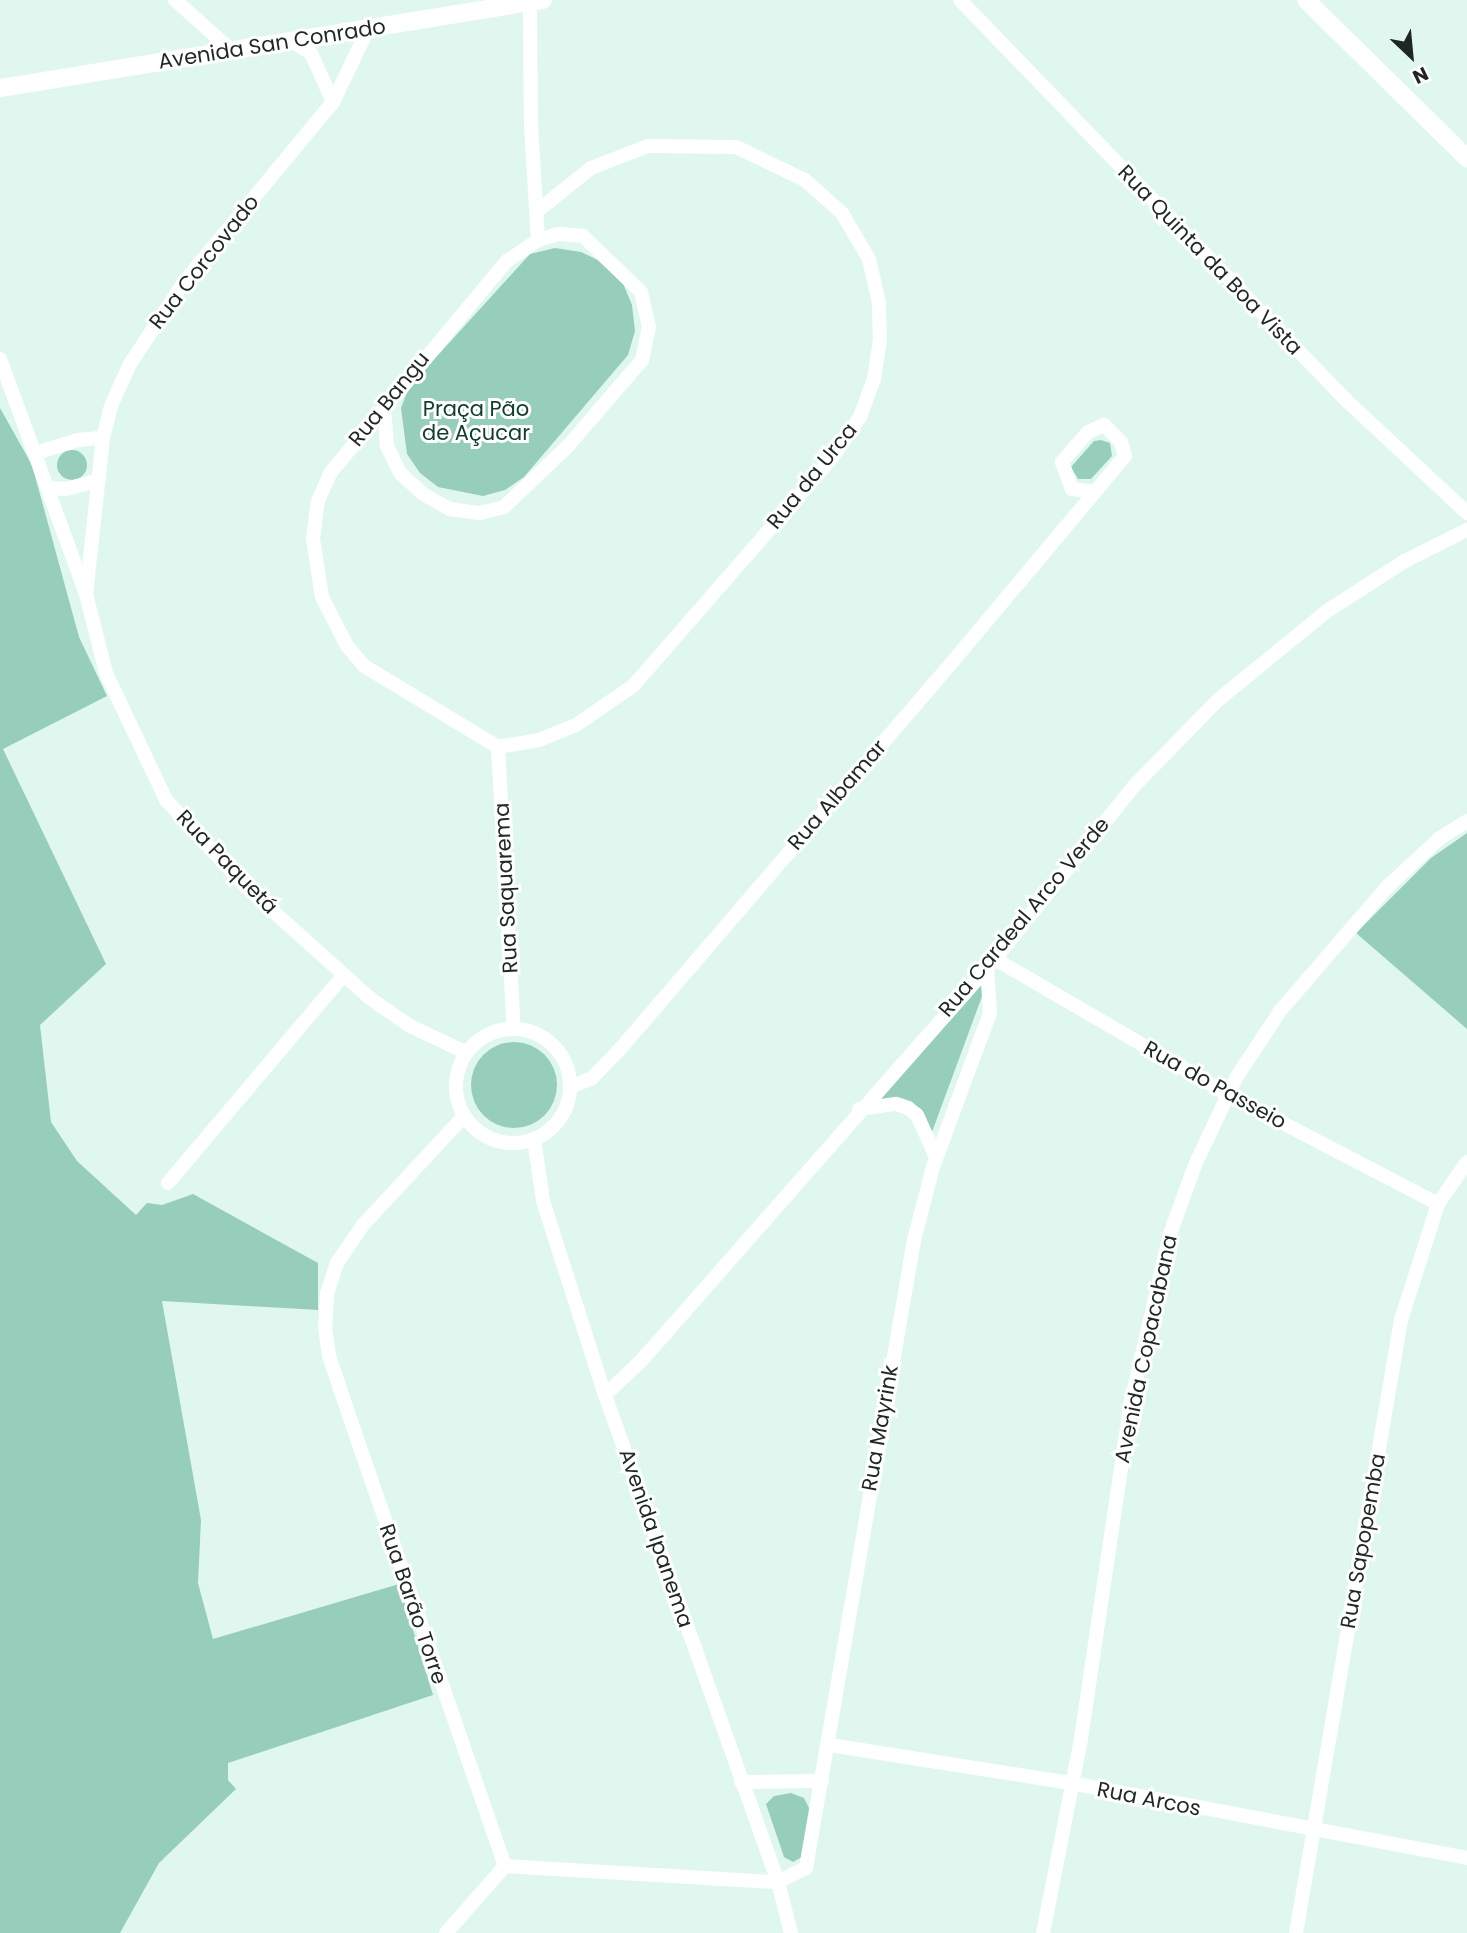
<!DOCTYPE html>
<meta charset="utf-8">
<style>
body{margin:0}
#map{position:relative;width:1467px;height:1933px;overflow:hidden;background:#e0f7ef;font-family:Poppins,sans-serif}
div>[style]{position:absolute}
[style*='--x']{left:calc(var(--x)*1px);top:calc(var(--y)*1px);width:calc(var(--w)*1px);rotate:calc(var(--a)*1deg)}
.green>*{inset:0;background:#97cdbb}
.round{border-radius:50%}
.minor>*{height:14px;margin:-7px;padding:0 7px;transform-origin:7px;border-radius:7px;background:#fff}
.minor>.ring{margin:-7px;padding:0;box-sizing:content-box;background:none;border:14px solid #fff;border-radius:50%}
.tertiary>*{height:18px;margin:-9px;padding:0 9px;transform-origin:9px;border-radius:9px;background:#fff}
span{translate:-50% -50%;white-space:nowrap;text-align:center;line-height:1.15;-webkit-text-stroke:6px #fefefe;paint-order:stroke}
.street-label{font-size:21px;color:#1e2724}
.park-label{font-size:21px;color:#143b30}
.north{position:absolute;left:1376px;top:21px;width:70px;height:70px;-webkit-text-stroke:5px #fefefe;paint-order:stroke;rotate:154deg;font-size:19px;font-weight:700;line-height:28px;text-align:center;color:#1e2724}
.north::after{content:'';display:block;margin:auto;width:24px;height:32px;background:#1e2724;clip-path:polygon(50% 0,100% 100%,50% 72%,0 100%)}
</style>
<div id="map">
<div class="green">
<div style="clip-path:polygon(555px 248px,581px 252px,604px 263px,622px 281px,632px 305px,635px 331px,628px 355px,524px 477px,505px 490px,483px 496px,438px 487px,420px 473px,407px 454px,401px 408px,409px 387px,530px 254px)"></div>
<div style="clip-path:polygon(0 408px,32px 465px,79px 637px,107px 696px,3px 749px,106px 964px,40px 1025px,51px 1122px,77px 1161px,136px 1215px,147px 1203px,162px 1205px,193px 1194px,318px 1263px,318px 1310px,162px 1301px,201px 1520px,198px 1583px,213px 1639px,399px 1584px,433px 1695px,228px 1763px,228px 1780px,236px 1789px,159px 1863px,120px 1933px,0 1933px)"></div>
<div style="clip-path:polygon(1101px 440px,1110px 443px,1112px 456px,1091px 479px,1078px 479px,1071px 467px,1094px 441px)"></div>
<div class="round" style="left:57px;top:450px;width:30px;height:30px"></div>
<div style="clip-path:polygon(1467px 833px,1467px 1029px,1356px 933px,1431px 858px)"></div>
<div style="clip-path:polygon(977px 986px,983px 986px,984px 991px,932px 1132px,921px 1109px,902px 1098px,879px 1100px)"></div>
<div class="round" style="left:471px;top:1042px;width:86px;height:86px"></div>
<div style="clip-path:polygon(791px 1793px,804px 1798px,810px 1810px,802px 1857px,793px 1862px,784px 1857px,766px 1804px,774px 1796px)"></div>
</div>
<div class="minor">
<div style="--x:175;--y:0;--w:75;--a:41.8"></div>
<div style="--x:960;--y:0;--w:556;--a:46.02"></div>
<div style="--x:1346;--y:400;--w:166;--a:43"></div>
<div style="--x:369;--y:27;--w:83;--a:115.6"></div>
<div style="--x:333;--y:102;--w:234;--a:129.6"></div>
<div style="--x:184;--y:282;--w:98;--a:123.4"></div>
<div style="--x:130;--y:364;--w:46;--a:114.3"></div>
<div style="--x:111;--y:406;--w:33;--a:104"></div>
<div style="--x:103;--y:438;--w:157;--a:96.2"></div>
<div style="--x:86;--y:594;--w:81;--a:75.8"></div>
<div style="--x:106;--y:673;--w:140;--a:64.7"></div>
<div style="--x:166;--y:800;--w:117;--a:47.4"></div>
<div style="--x:245;--y:886;--w:169;--a:41.9"></div>
<div style="--x:371;--y:999;--w:47;--a:34.7"></div>
<div style="--x:410;--y:1026;--w:63;--a:25.3"></div>
<div style="--x:290;--y:40;--w:25;--a:32"></div>
<div style="--x:311;--y:53;--w:54;--a:65.8"></div>
<div style="--x:0;--y:359;--w:247;--a:69.9"></div>
<div style="--x:384;--y:406;--w:40;--a:85.7"></div>
<div style="--x:387;--y:446;--w:30;--a:64"></div>
<div style="--x:400;--y:473;--w:31;--a:42"></div>
<div style="--x:423;--y:494;--w:31;--a:29"></div>
<div style="--x:450;--y:509;--w:30;--a:8"></div>
<div style="--x:480;--y:513;--w:25;--a:-14"></div>
<div style="--x:504;--y:507;--w:88;--a:-43.6"></div>
<div style="--x:568;--y:446;--w:113;--a:-49.3"></div>
<div style="--x:642;--y:360;--w:34;--a:-78"></div>
<div style="--x:649;--y:327;--w:36;--a:-103"></div>
<div style="--x:641;--y:292;--w:81;--a:-136"></div>
<div style="--x:583;--y:236;--w:25;--a:-175"></div>
<div style="--x:558;--y:234;--w:21;--a:163"></div>
<div style="--x:36;--y:453;--w:44;--a:-17.2"></div>
<div style="--x:78;--y:440;--w:25;--a:-5"></div>
<div style="--x:49;--y:488;--w:17;--a:3"></div>
<div style="--x:66;--y:489;--w:34;--a:-15"></div>
<div style="--x:498;--y:747;--w:42;--a:-9.7"></div>
<div style="--x:539;--y:740;--w:40;--a:-22"></div>
<div style="--x:576;--y:725;--w:69;--a:-34.4"></div>
<div style="--x:633;--y:686;--w:301;--a:-48.9"></div>
<div style="--x:831;--y:459;--w:51;--a:-55.4"></div>
<div style="--x:860;--y:417;--w:40;--a:-69.8"></div>
<div style="--x:874;--y:379;--w:40;--a:-81.5"></div>
<div style="--x:880;--y:339;--w:36;--a:-92"></div>
<div style="--x:879;--y:303;--w:45;--a:-102.8"></div>
<div style="--x:869;--y:259;--w:53;--a:-120.4"></div>
<div style="--x:842;--y:213;--w:50;--a:-138.3"></div>
<div style="--x:805;--y:180;--w:76;--a:-154.4"></div>
<div style="--x:736;--y:147;--w:88;--a:-179.3"></div>
<div style="--x:648;--y:146;--w:61;--a:158.9"></div>
<div style="--x:591;--y:168;--w:70;--a:141.3"></div>
<div style="--x:498;--y:747;--w:157;--a:-148.8"></div>
<div style="--x:364;--y:666;--w:26;--a:-130"></div>
<div style="--x:347;--y:646;--w:55;--a:-117"></div>
<div style="--x:322;--y:597;--w:59;--a:-98.8"></div>
<div style="--x:313;--y:539;--w:38;--a:-83"></div>
<div style="--x:318;--y:501;--w:32;--a:-66"></div>
<div style="--x:331;--y:472;--w:275;--a:-50.2"></div>
<div style="--x:507;--y:261;--w:37;--a:-34"></div>
<div style="--x:538;--y:240;--w:114;--a:-93.5"></div>
<div style="--x:531;--y:126;--w:126;--a:-90.5"></div>
<div style="--x:498;--y:747;--w:282;--a:86.8"></div>
<div style="--x:995;--y:959;--w:268;--a:30.2"></div>
<div style="--x:1227;--y:1094;--w:238;--a:27.5"></div>
<div class="ring" style="left:456px;top:1029px;width:100px;height:100px"></div>
<div style="--x:570;--y:1087;--w:24;--a:-22"></div>
<div style="--x:592;--y:1078;--w:42;--a:-46"></div>
<div style="--x:621;--y:1048;--w:511;--a:-49.36"></div>
<div style="--x:954;--y:660;--w:219;--a:-50"></div>
<div style="--x:1095;--y:492;--w:47;--a:-50.2"></div>
<div style="--x:1125;--y:456;--w:15;--a:-106"></div>
<div style="--x:1121;--y:442;--w:24;--a:-135"></div>
<div style="--x:1104;--y:425;--w:17;--a:156"></div>
<div style="--x:1088;--y:432;--w:40;--a:131"></div>
<div style="--x:1062;--y:462;--w:29;--a:70"></div>
<div style="--x:1072;--y:489;--w:23;--a:7"></div>
<div style="--x:859;--y:1109;--w:37;--a:-8"></div>
<div style="--x:896;--y:1104;--w:13;--a:18"></div>
<div style="--x:908;--y:1108;--w:11;--a:38"></div>
<div style="--x:917;--y:1115;--w:46;--a:65.7"></div>
<div style="--x:464;--y:1116;--w:149;--a:132.8"></div>
<div style="--x:363;--y:1225;--w:46;--a:124.4"></div>
<div style="--x:337;--y:1263;--w:32;--a:108"></div>
<div style="--x:327;--y:1293;--w:34;--a:93"></div>
<div style="--x:325;--y:1327;--w:29;--a:82"></div>
<div style="--x:329;--y:1356;--w:81;--a:71.3"></div>
<div style="--x:355;--y:1433;--w:458;--a:70.9"></div>
<div style="--x:505;--y:1866;--w:273;--a:3.4"></div>
<div style="--x:778;--y:1882;--w:31;--a:-27"></div>
<div style="--x:806;--y:1868;--w:637;--a:-80.24"></div>
<div style="--x:914;--y:1240;--w:75;--a:-75.4"></div>
<div style="--x:933;--y:1167;--w:164;--a:-69.7"></div>
<div style="--x:990;--y:1013;--w:46;--a:-93.7"></div>
<div style="--x:534;--y:1139;--w:63;--a:81.7"></div>
<div style="--x:543;--y:1201;--w:204;--a:72.3"></div>
<div style="--x:605;--y:1395;--w:517;--a:70.44"></div>
<div style="--x:778;--y:1882;--w:53;--a:75.7"></div>
<div style="--x:168;--y:1183;--w:272;--a:-49.8"></div>
<div style="--x:605;--y:1395;--w:50;--a:-43.4"></div>
<div style="--x:641;--y:1361;--w:536;--a:-48.63"></div>
<div style="--x:995;--y:959;--w:222;--a:-51.2"></div>
<div style="--x:1134;--y:786;--w:120;--a:-45.7"></div>
<div style="--x:1218;--y:700;--w:141;--a:-39.2"></div>
<div style="--x:1327;--y:611;--w:93;--a:-32.7"></div>
<div style="--x:1405;--y:561;--w:69;--a:-26.6"></div>
<div style="--x:830;--y:1745;--w:244;--a:9"></div>
<div style="--x:1071;--y:1783;--w:403;--a:10.7"></div>
<div style="--x:741;--y:1782;--w:81;--a:-0.7"></div>
<div style="--x:446;--y:1933;--w:89;--a:-48.6"></div>
<div style="--x:1043;--y:1933;--w:198;--a:-78.9"></div>
<div style="--x:1081;--y:1739;--w:337;--a:-81.6"></div>
<div style="--x:1130;--y:1406;--w:177;--a:-76.9"></div>
<div style="--x:1170;--y:1234;--w:73;--a:-70.1"></div>
<div style="--x:1195;--y:1165;--w:96;--a:-64.8"></div>
<div style="--x:1236;--y:1078;--w:80;--a:-56.7"></div>
<div style="--x:1280;--y:1011;--w:164;--a:-49.2"></div>
<div style="--x:1387;--y:887;--w:72;--a:-42.8"></div>
<div style="--x:1440;--y:838;--w:32;--a:-32"></div>
<div style="--x:1296;--y:1933;--w:622;--a:-80.28"></div>
<div style="--x:1401;--y:1320;--w:122;--a:-72.3"></div>
<div style="--x:1438;--y:1204;--w:51;--a:-55.4"></div>
</div>
<div class="tertiary">
<div style="--x:1306;--y:0;--w:226;--a:44.5"></div>
<div style="--x:0;--y:88;--w:550;--a:-9.21"></div>
</div>
<div class="street-label">
<span style="left:272px;top:44px;rotate:-9deg">Avenida San Conrado</span>
<span style="left:1210px;top:260px;rotate:46deg">Rua Quinta da Boa Vista</span>
<span style="left:204px;top:262px;rotate:-52deg">Rua Corcovado</span>
<span style="left:389px;top:399px;rotate:-51deg">Rua Bangu</span>
<span style="left:812px;top:476px;rotate:-51deg">Rua da Urca</span>
<span style="left:837px;top:795px;rotate:-49deg">Rua Albamar</span>
<span style="left:227px;top:862px;rotate:46deg">Rua Paquetá</span>
<span style="left:506px;top:888px;rotate:-93deg">Rua Saquarema</span>
<span style="left:1024px;top:917px;rotate:-50deg">Rua Cardeal Arco Verde</span>
<span style="left:1215px;top:1085px;rotate:29deg">Rua do Passeio</span>
<span style="left:1146px;top:1349px;rotate:-78deg">Avenida Copacabana</span>
<span style="left:880px;top:1428px;rotate:-80deg">Rua Mayrink</span>
<span style="left:656px;top:1538px;rotate:71deg">Avenida Ipanema</span>
<span style="left:1363px;top:1541px;rotate:-80deg">Rua Sapopemba</span>
<span style="left:413px;top:1604px;rotate:71deg">Rua Barão Torre</span>
<span style="left:1149px;top:1799px;rotate:11deg">Rua Arcos</span>
</div>
<div class="park-label">
<span style="left:476px;top:421px">Praça Pão<br>de Açucar</span>
</div>
<div class="north">N</div>
</div>
